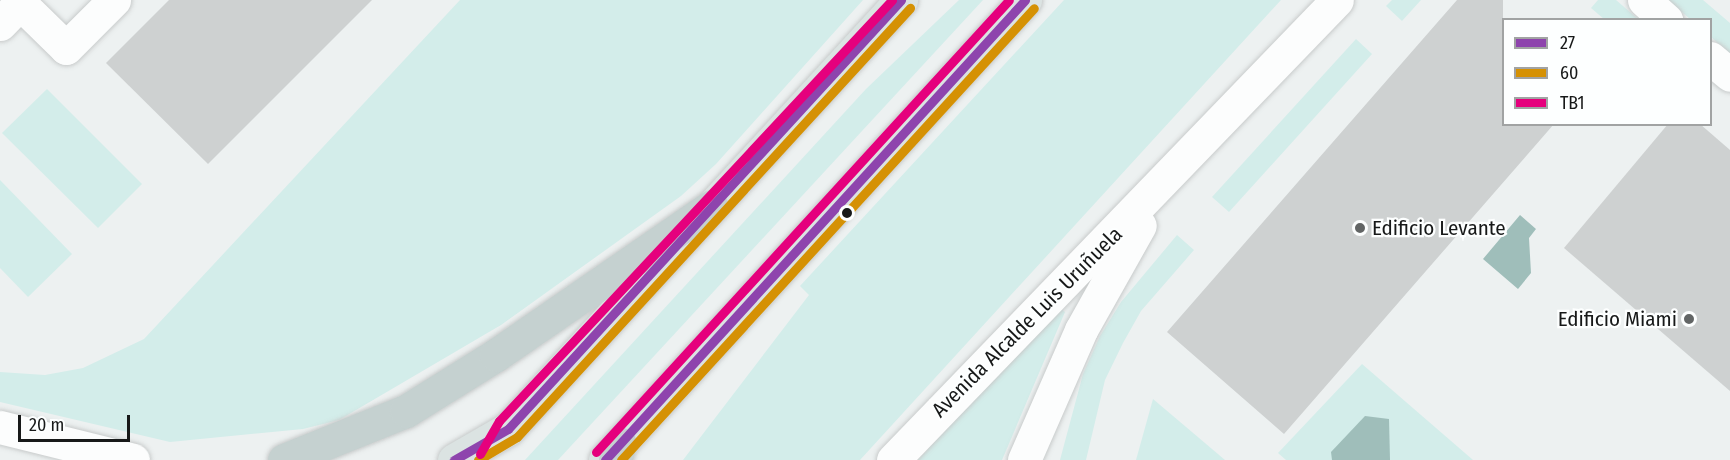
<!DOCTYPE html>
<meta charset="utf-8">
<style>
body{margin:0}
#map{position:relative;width:1730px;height:460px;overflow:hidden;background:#edf1f1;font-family:"Fira Sans Condensed",sans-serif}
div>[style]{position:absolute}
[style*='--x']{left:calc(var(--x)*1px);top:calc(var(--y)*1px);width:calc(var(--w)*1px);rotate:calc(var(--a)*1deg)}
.green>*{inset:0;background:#d3edea}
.water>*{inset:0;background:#9fbeba}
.building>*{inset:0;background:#ced1d1}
.roads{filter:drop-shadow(0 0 2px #c8cbcb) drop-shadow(0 0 2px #c8cbcb)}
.minor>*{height:33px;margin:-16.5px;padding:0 16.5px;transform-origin:16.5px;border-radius:16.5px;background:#fcfdfd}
.major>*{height:33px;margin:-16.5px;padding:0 16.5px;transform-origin:16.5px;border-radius:16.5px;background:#dbe3e2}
.highway>*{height:33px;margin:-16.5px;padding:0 16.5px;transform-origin:16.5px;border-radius:16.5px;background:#c5d1d0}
.bus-1>*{height:9px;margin:-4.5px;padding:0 4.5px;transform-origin:4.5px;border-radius:4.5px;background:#8e44ad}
.bus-2>*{height:9px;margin:-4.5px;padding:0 4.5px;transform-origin:4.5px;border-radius:4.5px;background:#d59104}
.bus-3>*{height:9px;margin:-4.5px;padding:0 4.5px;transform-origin:4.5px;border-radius:4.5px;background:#e5007d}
.dots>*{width:16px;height:16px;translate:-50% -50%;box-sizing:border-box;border:3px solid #fdffff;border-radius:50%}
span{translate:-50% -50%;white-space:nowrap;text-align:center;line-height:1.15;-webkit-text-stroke:4.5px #fdffff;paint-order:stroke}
.poi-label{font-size:21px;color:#171919}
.left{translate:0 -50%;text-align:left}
.right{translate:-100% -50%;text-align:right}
.street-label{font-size:21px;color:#171919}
.legend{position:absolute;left:1502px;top:18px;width:210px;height:108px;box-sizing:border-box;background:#fdffff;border:2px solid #a1a3a3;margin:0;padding:8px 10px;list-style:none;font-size:18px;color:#171919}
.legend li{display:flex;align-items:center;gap:12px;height:30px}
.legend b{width:30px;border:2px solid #a1a3a3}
.scale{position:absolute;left:18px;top:415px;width:112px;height:27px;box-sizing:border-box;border:3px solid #171919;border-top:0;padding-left:8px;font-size:18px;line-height:21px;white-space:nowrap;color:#171919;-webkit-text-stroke:4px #fdffff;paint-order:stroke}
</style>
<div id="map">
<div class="green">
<div style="clip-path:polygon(460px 0,863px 0,716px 164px,681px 196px,501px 325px,339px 420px,303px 429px,170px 442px,0 402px,0 372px,45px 375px,83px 368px,144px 339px)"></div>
<div style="clip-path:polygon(959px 0,983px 0,558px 460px,525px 460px,866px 89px)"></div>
<div style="clip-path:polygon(1064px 0,1281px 0,860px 460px,683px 460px,809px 295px,800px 286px)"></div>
<div style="clip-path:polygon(1392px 0,1421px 0,1402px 21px,1386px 6px)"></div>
<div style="clip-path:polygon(1598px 0,1616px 0,1638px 19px,1604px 19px,1591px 8px)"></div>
<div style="clip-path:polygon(1668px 0,1703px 0,1730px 23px,1730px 54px,1711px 37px,1710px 20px,1690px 19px)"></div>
<div style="clip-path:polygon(1356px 39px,1372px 54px,1229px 212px,1212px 197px)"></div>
<div style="clip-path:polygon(47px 89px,142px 184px,98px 228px,2px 133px)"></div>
<div style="clip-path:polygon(0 180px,72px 254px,28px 297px,0 268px)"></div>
<div style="clip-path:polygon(1177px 235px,1194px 250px,1141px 311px,1123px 343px,1105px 380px,1086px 460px,1060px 460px,1083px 374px,1100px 336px,1121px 302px)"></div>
<div style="clip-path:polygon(1057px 306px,1065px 312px,1002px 460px,918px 460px)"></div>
<div style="clip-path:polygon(1362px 364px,1473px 460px,1286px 460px,1278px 453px)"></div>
<div style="clip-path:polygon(1153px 399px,1225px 460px,1136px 460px)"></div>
</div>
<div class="water">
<div style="clip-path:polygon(1520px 215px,1536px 229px,1529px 238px,1531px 273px,1518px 289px,1483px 259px)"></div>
<div style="clip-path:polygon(1365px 416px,1389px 419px,1390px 460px,1332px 460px,1331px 452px)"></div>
</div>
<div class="building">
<div style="clip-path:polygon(169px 0,372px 0,208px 164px,106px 63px)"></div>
<div style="clip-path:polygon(1457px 0,1503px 0,1503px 124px,1554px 124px,1284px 434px,1167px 332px)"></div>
<div style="clip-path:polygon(1668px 124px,1700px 124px,1730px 150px,1730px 391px,1564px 248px)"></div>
</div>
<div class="roads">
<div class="minor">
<div style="--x:1644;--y:0;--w:30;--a:42"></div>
<div style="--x:20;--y:3;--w:64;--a:44.4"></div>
<div style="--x:66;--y:48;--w:68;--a:-45"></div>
<div style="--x:0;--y:24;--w:33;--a:-46"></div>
<div style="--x:1710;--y:58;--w:26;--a:40"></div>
<div style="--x:0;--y:427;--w:137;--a:13.9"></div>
<div style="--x:893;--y:460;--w:639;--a:-46.01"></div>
<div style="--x:1024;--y:460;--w:142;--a:-66.3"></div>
<div style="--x:1081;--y:330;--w:120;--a:-60.7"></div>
</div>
<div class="major">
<div style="--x:454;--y:460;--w:62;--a:-29.9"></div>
<div style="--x:508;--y:429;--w:582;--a:-47.51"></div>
<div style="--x:605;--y:460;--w:623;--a:-47.6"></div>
</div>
<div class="highway">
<div style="--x:284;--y:460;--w:131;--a:-21.9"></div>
<div style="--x:406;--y:411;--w:106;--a:-31.9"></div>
<div style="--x:496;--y:355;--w:262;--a:-34.6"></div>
<div style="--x:615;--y:460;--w:17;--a:-73"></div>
</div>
</div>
<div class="bus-1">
<div style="--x:454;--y:460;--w:62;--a:-29.9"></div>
<div style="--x:508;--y:429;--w:582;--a:-47.51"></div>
<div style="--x:605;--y:460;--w:623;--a:-47.6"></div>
</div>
<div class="bus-2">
<div style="--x:478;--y:460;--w:45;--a:-30.5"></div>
<div style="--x:517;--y:437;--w:582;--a:-47.51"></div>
<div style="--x:621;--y:460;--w:612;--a:-47.58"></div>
</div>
<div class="bus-3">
<div style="--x:596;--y:452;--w:612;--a:-47.58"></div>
<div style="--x:480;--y:454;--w:38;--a:-60"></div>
<div style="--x:499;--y:421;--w:576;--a:-46.97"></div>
</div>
<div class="dots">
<div style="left:847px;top:213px;background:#171919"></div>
<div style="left:1360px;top:228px;background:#626565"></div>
<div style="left:1689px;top:319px;background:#626565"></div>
</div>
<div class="poi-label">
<span class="left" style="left:1372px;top:228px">Edificio Levante</span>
<span class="right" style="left:1677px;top:319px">Edificio Miami</span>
</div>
<div class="street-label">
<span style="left:1027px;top:322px;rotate:-45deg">Avenida Alcalde Luis Uruñuela</span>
</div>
<ul class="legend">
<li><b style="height:8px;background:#8e44ad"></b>27</li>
<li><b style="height:8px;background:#d59104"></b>60</li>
<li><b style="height:8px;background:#e5007d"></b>TB1</li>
</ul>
<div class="scale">20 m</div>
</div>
